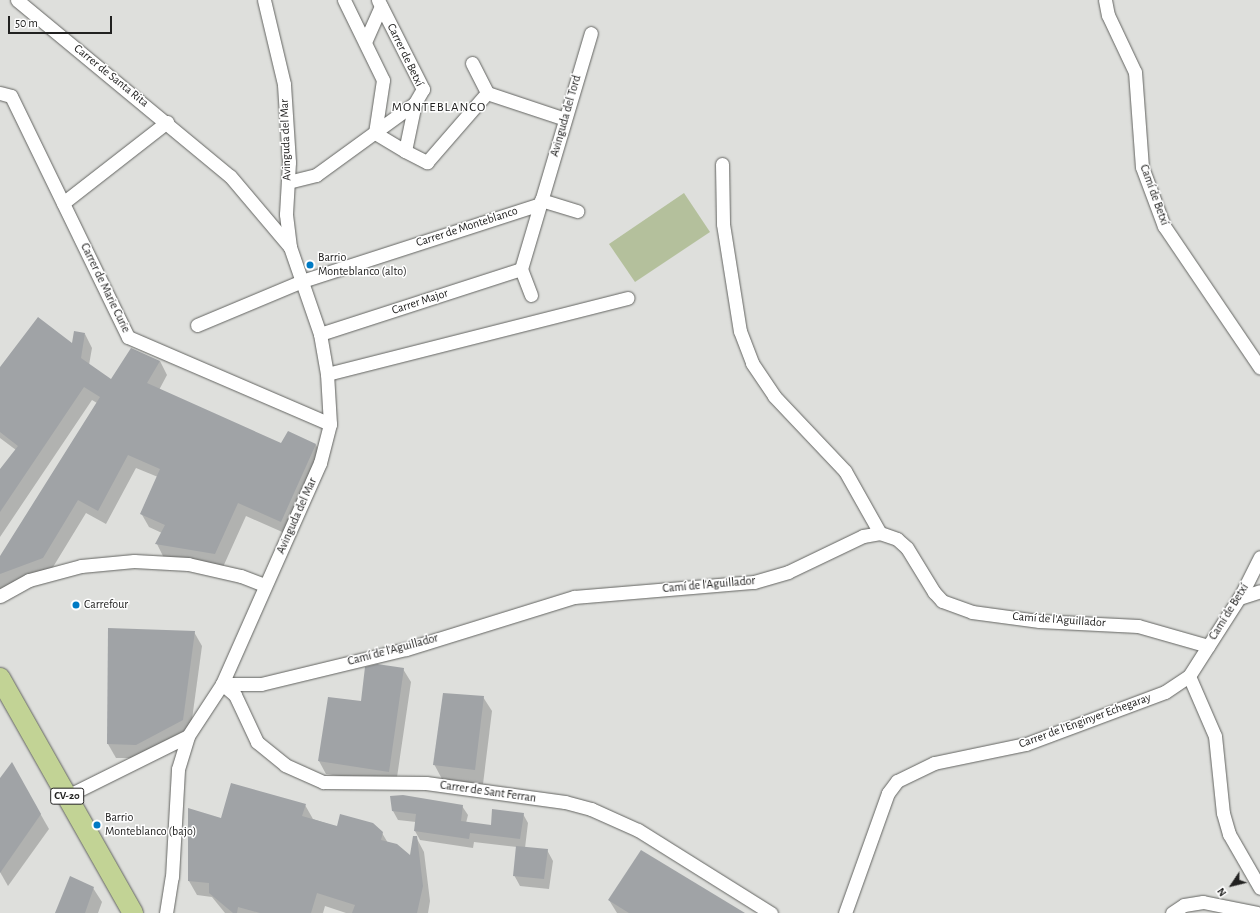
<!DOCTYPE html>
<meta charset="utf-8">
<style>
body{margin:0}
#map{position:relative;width:1260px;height:913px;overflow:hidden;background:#dedfdc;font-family:"Alegreya Sans",sans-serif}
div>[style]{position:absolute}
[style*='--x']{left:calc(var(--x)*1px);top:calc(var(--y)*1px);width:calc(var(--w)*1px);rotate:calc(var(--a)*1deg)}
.green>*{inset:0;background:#b4c09c}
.shadow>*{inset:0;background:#0003}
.building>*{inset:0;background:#a0a3a6}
.roads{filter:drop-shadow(0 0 1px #636461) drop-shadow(0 0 1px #636461)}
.street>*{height:13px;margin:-6.5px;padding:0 6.5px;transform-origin:6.5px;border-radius:6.5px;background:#fff}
.primary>*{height:20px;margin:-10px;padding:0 10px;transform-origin:10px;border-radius:10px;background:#c2d395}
.dots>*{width:11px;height:11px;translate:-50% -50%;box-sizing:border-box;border:2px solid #fff;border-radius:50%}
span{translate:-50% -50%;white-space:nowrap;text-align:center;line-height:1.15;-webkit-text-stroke:3px #fff;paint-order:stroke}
.shield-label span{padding:1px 3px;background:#fff;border:1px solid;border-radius:3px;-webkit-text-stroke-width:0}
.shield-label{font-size:11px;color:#212120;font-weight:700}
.street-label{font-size:12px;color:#212120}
.poi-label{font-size:12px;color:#212120}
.left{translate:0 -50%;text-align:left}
.neighbourhood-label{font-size:13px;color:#212120;letter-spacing:1px}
.north{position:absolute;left:1212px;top:865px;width:40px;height:40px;-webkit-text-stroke:3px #fff;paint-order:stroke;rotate:235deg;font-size:11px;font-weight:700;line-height:16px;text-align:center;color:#212120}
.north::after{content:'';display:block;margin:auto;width:14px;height:18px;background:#212120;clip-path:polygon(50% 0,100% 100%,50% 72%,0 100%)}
.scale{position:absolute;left:8px;top:16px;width:104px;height:18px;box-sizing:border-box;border:2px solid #212120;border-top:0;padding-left:5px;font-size:12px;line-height:14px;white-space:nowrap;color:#212120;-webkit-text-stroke:3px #fff;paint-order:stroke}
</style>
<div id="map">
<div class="green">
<div style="clip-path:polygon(684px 193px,710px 232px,635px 282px,609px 244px)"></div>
</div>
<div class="shadow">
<div style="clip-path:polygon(85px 334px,92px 348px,89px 365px,111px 381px,160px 361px,167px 375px,159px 390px,281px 444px,288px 433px,316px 445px,323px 459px,289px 535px,246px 516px,223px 567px,164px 558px,157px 544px,162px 533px,149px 527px,141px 513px,158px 477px,136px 468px,106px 524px,86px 513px,50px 572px,0 590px,0 558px,97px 403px,92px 400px,0 537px,0 471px,16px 450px,0 438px,0 368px,72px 345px)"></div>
<div style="clip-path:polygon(194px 632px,202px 646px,190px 734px,144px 758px,116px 758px,108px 744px)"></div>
<div style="clip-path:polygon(403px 669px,411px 682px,396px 784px,326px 774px,319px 761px,329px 698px,361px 702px)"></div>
<div style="clip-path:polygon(483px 697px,492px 711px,483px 784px,442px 779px,434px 764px)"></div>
<div style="clip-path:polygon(12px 764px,49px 829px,8px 886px,0 872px,0 780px)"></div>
<div style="clip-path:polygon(305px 805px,313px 819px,337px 827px,382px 833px,388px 843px,411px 857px,416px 837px,424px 852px,430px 901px,428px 913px,346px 913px,325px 906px,323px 913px,225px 913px,212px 897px,197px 895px,189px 881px,221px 820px)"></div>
<div style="clip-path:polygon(462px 806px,468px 815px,466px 823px,491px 826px,523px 814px,528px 823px,525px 848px,547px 850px,553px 861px,549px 889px,520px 886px,514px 875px,517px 847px,474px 842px,473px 848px,420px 840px,415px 831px,416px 822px,398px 820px,393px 811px)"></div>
<div style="clip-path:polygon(93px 888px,102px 902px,98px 913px,56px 913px)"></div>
<div style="clip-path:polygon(609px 900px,743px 913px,617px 913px)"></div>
</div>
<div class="building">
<div style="clip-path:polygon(38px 317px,72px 343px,74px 331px,85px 333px,81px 358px,111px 379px,131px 348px,160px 361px,147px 383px,281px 443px,288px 431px,316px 444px,281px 522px,238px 503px,215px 554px,155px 544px,165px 525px,140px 514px,160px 469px,128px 455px,98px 511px,78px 500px,43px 558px,0 574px,0 556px,100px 397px,84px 387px,0 512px,0 469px,18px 446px,0 432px,0 367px)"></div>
<div style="clip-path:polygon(108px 628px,195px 631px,183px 720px,136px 745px,107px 744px)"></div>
<div style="clip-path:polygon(377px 664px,404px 668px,389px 772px,318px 761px,328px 697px,361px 701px,365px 667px)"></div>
<div style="clip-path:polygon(443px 693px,484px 696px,475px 770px,433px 765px)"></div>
<div style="clip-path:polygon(12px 762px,41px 814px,0 873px,0 778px)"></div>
<div style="clip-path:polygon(231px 783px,306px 804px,302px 816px,337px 826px,340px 814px,373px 823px,383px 832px,381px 840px,397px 844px,410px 855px,413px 836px,417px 836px,423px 886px,417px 913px,352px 913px,355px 905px,317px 893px,311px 913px,260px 913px,238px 907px,237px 913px,233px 913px,209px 893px,209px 883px,188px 881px,188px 808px,221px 818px)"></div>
<div style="clip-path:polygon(403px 795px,463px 805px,461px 821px,491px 825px,492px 809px,524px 813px,520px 839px,470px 833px,469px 839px,414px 831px,416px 814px,392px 811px,390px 796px)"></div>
<div style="clip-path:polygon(516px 846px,548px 849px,544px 879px,513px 876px)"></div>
<div style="clip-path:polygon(641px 850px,745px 913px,629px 913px,608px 900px)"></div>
<div style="clip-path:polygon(70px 876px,94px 887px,85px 913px,55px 913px)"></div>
</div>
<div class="roads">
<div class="street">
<div style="--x:17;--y:0;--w:276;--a:39.6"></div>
<div style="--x:230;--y:176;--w:93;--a:49.8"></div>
<div style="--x:344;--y:0;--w:89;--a:64"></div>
<div style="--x:383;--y:80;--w:54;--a:98.6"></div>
<div style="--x:378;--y:0;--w:100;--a:63.2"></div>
<div style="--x:423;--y:89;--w:16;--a:120"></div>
<div style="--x:1105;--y:0;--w:15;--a:79"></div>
<div style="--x:1108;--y:15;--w:63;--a:64.7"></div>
<div style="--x:1135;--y:72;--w:95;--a:85.8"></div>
<div style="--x:1142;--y:167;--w:63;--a:69.6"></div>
<div style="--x:1164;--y:226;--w:171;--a:55.9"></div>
<div style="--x:365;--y:42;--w:39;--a:-66"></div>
<div style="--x:472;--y:63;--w:34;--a:63"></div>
<div style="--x:0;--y:93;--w:11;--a:15"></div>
<div style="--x:11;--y:96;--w:268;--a:64.1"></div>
<div style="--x:128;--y:337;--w:220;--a:23.3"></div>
<div style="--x:405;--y:151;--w:25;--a:27"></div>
<div style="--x:427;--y:162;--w:91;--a:-49"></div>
<div style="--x:487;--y:93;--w:82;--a:18.4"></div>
<div style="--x:722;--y:164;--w:60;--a:89"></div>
<div style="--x:723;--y:224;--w:108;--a:81"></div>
<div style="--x:740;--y:331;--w:34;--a:69"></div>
<div style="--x:752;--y:363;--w:40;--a:56"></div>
<div style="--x:774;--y:396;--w:103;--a:46.6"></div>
<div style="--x:845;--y:471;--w:71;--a:60.6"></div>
<div style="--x:288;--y:182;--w:29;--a:-14"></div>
<div style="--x:316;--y:175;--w:122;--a:-36"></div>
<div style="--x:415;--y:103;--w:49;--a:101.8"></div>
<div style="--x:405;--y:151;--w:35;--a:-149"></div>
<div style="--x:541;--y:200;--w:38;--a:17"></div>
<div style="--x:63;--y:203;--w:132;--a:-37.9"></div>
<div style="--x:531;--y:295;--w:28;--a:-111"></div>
<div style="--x:521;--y:269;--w:246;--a:-73.5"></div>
<div style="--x:197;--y:325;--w:114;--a:-22.7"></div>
<div style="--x:302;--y:281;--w:250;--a:-17.9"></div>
<div style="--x:320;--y:334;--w:211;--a:-17.9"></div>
<div style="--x:327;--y:374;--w:310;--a:-14.2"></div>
<div style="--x:0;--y:596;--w:33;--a:-29"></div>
<div style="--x:29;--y:580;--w:54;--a:-15.1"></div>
<div style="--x:81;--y:566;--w:53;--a:-5.4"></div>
<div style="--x:134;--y:561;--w:54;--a:3.2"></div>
<div style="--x:188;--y:564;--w:54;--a:12.8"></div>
<div style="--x:241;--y:576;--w:26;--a:21"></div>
<div style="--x:1239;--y:598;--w:22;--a:-18"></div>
<div style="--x:1189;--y:676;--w:65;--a:66.6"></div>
<div style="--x:1215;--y:736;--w:77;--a:84.1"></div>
<div style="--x:1223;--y:813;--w:22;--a:74"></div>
<div style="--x:1229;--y:834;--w:62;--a:60.1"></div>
<div style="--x:222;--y:684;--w:39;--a:0"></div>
<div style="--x:261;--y:684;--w:149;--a:-13.6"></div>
<div style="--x:406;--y:649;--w:176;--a:-17.2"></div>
<div style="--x:574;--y:597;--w:181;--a:-4.8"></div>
<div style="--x:754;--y:582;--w:35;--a:-16"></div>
<div style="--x:788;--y:572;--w:83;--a:-25.6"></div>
<div style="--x:863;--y:536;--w:17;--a:-10"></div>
<div style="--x:880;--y:533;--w:18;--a:19"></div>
<div style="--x:897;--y:539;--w:13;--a:42"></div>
<div style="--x:907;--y:548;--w:52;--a:58.5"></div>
<div style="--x:934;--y:592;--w:12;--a:48"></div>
<div style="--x:942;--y:601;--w:32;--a:20"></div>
<div style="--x:972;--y:612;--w:68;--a:7.7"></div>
<div style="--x:1039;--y:621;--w:99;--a:2.9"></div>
<div style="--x:1138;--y:626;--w:73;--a:15.9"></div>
<div style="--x:222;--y:684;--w:17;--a:40"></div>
<div style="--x:235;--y:695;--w:52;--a:64.9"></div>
<div style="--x:257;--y:742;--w:36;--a:39"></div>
<div style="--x:285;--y:765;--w:42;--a:24.1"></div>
<div style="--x:323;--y:782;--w:103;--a:0.6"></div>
<div style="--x:426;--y:783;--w:140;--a:7.8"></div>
<div style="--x:565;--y:802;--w:27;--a:15"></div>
<div style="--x:591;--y:809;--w:51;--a:24.1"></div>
<div style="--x:638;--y:830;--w:157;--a:32"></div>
<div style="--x:67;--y:796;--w:135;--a:-26.4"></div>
<div style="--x:188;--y:736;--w:62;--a:-56.8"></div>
<div style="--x:222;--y:684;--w:242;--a:-66.1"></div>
<div style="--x:320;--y:463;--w:40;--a:-75.6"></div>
<div style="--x:330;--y:424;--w:50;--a:-93.4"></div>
<div style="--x:327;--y:374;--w:41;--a:-99.9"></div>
<div style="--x:320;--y:334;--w:92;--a:-109"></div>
<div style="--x:290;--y:247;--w:33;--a:-97"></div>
<div style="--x:286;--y:214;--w:52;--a:-86.7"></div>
<div style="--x:289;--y:162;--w:78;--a:-93.7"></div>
<div style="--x:284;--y:84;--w:86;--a:-103.4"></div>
<div style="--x:166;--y:913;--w:36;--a:-81"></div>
<div style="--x:172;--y:877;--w:108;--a:-86.8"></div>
<div style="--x:178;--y:769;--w:34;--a:-73"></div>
<div style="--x:845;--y:913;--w:127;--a:-70.3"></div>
<div style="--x:888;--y:793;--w:15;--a:-53"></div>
<div style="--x:897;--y:781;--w:41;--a:-25.9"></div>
<div style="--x:934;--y:763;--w:94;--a:-11.7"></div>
<div style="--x:1026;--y:744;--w:148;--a:-20.5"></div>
<div style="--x:1165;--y:692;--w:29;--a:-34"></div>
<div style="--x:1189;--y:676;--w:98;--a:-57.4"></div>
<div style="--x:1242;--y:593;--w:40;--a:-63.4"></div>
<div style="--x:1172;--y:913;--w:14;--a:-34"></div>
<div style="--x:1184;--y:905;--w:19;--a:-9"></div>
<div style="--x:1203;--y:902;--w:55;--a:11.5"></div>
</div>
<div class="primary">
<div style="--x:0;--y:678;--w:270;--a:60.5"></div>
</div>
</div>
<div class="dots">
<div style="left:310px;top:265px;background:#007bc4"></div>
<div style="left:76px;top:605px;background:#007bc4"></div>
<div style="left:97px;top:825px;background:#007bc4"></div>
</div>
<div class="shield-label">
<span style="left:67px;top:796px">CV-20</span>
</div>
<div class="street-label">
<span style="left:405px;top:55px;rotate:64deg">Carrer de Betxí</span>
<span style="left:111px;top:76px;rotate:39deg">Carrer de Santa Rita</span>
<span style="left:566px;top:116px;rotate:-74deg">Avinguda del Tord</span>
<span style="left:286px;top:140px;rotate:-92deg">Avinguda del Mar</span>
<span style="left:1154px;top:195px;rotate:70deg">Camí de Betxí</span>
<span style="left:467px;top:227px;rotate:-18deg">Carrer de Monteblanco</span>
<span style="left:105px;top:288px;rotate:64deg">Carrer de Marie Curie</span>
<span style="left:420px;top:302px;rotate:-18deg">Carrer Major</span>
<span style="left:297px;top:516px;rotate:-66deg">Avinguda del Mar</span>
<span style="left:709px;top:585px;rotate:-5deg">Camí de l'Aguillador</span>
<span style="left:1229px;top:612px;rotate:-58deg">Camí de Betxí</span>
<span style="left:1059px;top:620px;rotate:4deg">Camí de l'Aguillador</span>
<span style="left:393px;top:650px;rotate:-15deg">Camí de l'Aguillador</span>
<span style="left:1085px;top:721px;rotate:-20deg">Carrer de l'Enginyer Echegaray</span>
<span style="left:488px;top:792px;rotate:8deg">Carrer de Sant Ferran</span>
</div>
<div class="poi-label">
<span class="left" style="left:318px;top:265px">Barrio<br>Monteblanco (alto)</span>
<span class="left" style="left:84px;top:605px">Carrefour</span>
<span class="left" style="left:105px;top:825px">Barrio<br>Monteblanco (bajo)</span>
</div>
<div class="neighbourhood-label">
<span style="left:439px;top:108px">MONTEBLANCO</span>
</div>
<div class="north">N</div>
<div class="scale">50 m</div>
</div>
